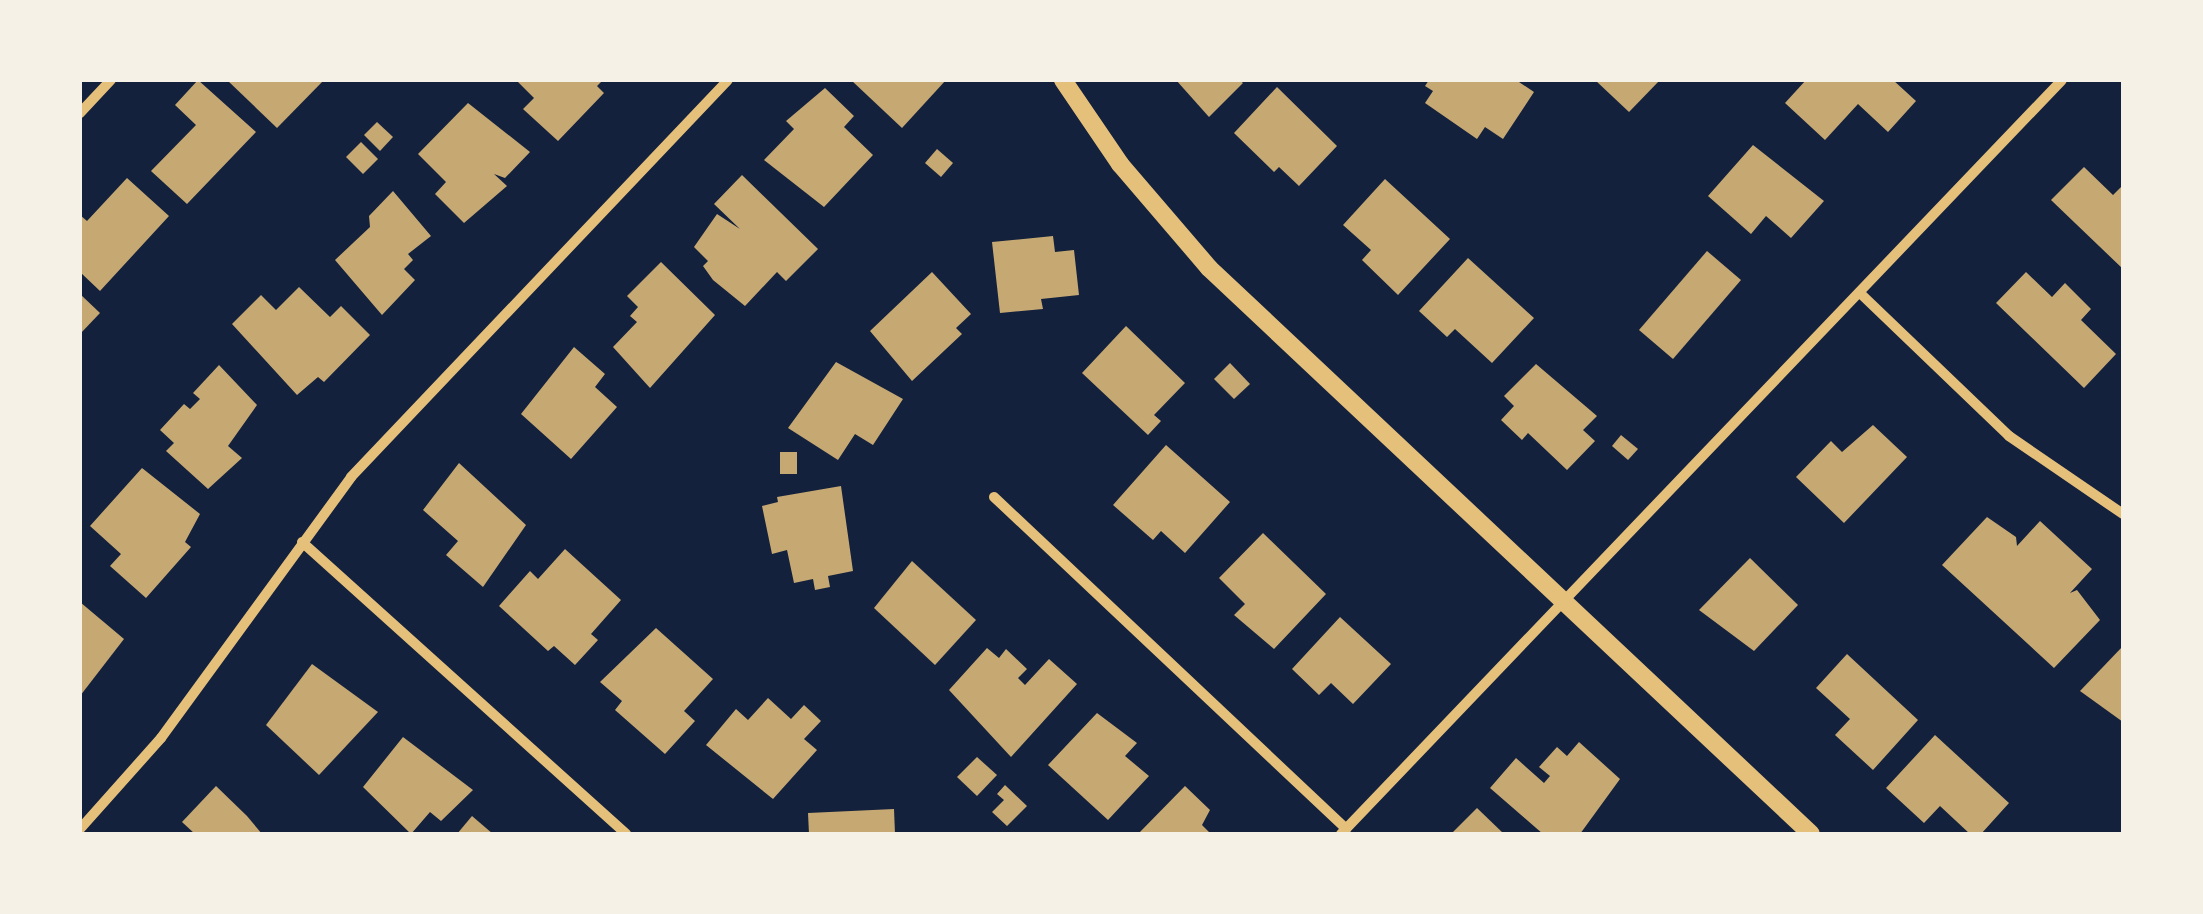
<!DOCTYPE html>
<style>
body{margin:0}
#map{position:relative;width:2203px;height:914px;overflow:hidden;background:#14213d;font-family:"Fira Sans Condensed",sans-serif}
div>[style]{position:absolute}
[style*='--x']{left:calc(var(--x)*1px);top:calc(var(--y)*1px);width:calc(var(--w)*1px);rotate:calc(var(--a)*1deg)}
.building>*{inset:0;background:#c6a872}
.minor>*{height:10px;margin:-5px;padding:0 5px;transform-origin:5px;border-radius:5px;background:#e5c07b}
.tertiary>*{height:18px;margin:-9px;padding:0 9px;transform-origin:9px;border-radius:9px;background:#e5c07b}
span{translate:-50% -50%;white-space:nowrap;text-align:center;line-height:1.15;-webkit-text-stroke:9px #f6f1e7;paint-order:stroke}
.frame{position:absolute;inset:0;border:82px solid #f6f1e7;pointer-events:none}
</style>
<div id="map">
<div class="building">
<div style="clip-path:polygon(198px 80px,256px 132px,187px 204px,151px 171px,196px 125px,175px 105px)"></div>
<div style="clip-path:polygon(227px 80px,324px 80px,277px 128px)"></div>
<div style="clip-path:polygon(516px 80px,603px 80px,597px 86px,604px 93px,558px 141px,523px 109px,534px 98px)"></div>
<div style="clip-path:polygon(851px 80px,946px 80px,902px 128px)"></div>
<div style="clip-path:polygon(1176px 80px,1239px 80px,1243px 83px,1209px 117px)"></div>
<div style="clip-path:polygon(1429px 80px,1516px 80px,1534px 92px,1503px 139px,1485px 127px,1477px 139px,1425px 103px,1433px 91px,1425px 86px)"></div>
<div style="clip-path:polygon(1595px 80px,1660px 80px,1629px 112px)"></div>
<div style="clip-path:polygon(1806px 80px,1893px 80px,1916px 101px,1888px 132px,1858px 104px,1825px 140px,1785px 103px)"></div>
<div style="clip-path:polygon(1277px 87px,1337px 146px,1299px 186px,1279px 167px,1274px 172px,1234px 133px)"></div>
<div style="clip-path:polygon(825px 88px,854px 116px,844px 127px,873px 155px,824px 207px,764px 160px,794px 129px,786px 121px)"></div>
<div style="clip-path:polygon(468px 103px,530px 152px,505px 178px,494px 174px,507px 186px,464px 223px,435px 194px,446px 182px,418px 154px)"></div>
<div style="clip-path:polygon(377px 122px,393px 137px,380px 151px,364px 135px)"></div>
<div style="clip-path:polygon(361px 142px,378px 159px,363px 174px,346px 157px)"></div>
<div style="clip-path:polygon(1753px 145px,1824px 201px,1791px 238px,1766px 216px,1751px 234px,1708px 196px)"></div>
<div style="clip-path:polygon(937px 149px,953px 163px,941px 177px,925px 163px)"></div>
<div style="clip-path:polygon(2084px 167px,2113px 195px,2123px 185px,2123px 269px,2051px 200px)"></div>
<div style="clip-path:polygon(742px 175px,818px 249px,786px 281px,777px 272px,745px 306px,713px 280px,703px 266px,708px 261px,694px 247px,717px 214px,740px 229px,714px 204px)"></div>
<div style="clip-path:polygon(127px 178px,169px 216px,100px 291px,80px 272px,80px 215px,87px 221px)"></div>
<div style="clip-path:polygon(1385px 179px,1450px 239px,1398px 295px,1362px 260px,1371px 250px,1343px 225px)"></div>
<div style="clip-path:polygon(393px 191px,431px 236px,408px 254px,413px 260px,404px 269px,415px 280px,382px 315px,335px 260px,370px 227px,369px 216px)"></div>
<div style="clip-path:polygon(1053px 236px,1055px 252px,1074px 250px,1079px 295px,1041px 299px,1043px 309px,1000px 313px,992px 242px)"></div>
<div style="clip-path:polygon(1707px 251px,1741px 280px,1673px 359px,1639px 330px)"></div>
<div style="clip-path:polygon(1468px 258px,1534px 318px,1492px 363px,1455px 329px,1447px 337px,1419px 311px)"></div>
<div style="clip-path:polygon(661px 262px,715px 315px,650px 388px,613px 347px,637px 322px,630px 316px,638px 307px,627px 296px)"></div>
<div style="clip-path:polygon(932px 272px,971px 314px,956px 328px,962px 334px,912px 381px,870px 331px)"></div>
<div style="clip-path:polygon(2026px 272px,2052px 297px,2065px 283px,2091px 309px,2081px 320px,2116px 354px,2084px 388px,1996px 303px)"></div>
<div style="clip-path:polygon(299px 287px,330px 317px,341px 306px,370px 335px,324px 382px,318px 377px,297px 395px,232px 324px,261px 295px,276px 310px)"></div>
<div style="clip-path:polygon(80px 294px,100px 313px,80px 334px)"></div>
<div style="clip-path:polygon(1126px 326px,1185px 383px,1154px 415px,1161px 421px,1148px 435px,1082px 373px)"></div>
<div style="clip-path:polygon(574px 347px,605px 374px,595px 387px,617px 407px,571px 459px,521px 414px)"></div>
<div style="clip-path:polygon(836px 362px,903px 399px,873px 445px,855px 434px,838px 460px,788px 428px)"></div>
<div style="clip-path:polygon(1230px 363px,1250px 384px,1234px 399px,1214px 379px)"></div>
<div style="clip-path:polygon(1536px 364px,1597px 416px,1583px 430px,1595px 441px,1567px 470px,1528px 433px,1522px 440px,1501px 420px,1514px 406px,1504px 396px)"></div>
<div style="clip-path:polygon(219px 365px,257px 405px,228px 446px,242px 458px,208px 489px,166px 451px,174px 443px,160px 430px,184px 404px,190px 409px,200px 399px,193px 393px)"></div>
<div style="clip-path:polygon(1873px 425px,1907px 457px,1844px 523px,1796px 477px,1831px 441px,1842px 452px)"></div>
<div style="clip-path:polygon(1621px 435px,1638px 449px,1628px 460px,1612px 446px)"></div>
<div style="clip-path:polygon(1166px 445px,1230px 502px,1185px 553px,1161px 531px,1153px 540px,1113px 505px)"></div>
<div style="clip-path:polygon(780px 452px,797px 452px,797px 474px,780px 474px)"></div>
<div style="clip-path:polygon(459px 463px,526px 525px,483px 587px,446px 555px,458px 541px,423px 510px)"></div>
<div style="clip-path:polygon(142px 468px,200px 514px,185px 542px,191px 547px,146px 598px,110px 566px,121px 554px,90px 526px)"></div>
<div style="clip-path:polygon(841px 486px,853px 571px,828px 576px,830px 587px,815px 590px,813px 579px,794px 583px,787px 550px,772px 554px,762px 506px,778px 502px,777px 497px)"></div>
<div style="clip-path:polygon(1987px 517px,2016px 537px,2017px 546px,2040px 521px,2092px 569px,2070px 593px,2077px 590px,2100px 620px,2054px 668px,1942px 565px)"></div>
<div style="clip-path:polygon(1263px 533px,1326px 594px,1274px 649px,1234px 615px,1245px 604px,1219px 578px)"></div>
<div style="clip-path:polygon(565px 549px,621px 600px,591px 634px,598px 640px,575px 665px,554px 646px,548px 651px,499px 606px,530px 571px,538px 579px)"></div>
<div style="clip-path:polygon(1750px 558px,1798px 605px,1754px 651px,1699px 610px)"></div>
<div style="clip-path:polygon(912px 561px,976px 620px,935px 665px,874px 608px)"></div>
<div style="clip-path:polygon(80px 602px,124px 639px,80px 696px)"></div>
<div style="clip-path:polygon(1340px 617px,1391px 664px,1353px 704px,1331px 683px,1319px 695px,1292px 669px)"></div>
<div style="clip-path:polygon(656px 628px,713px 679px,684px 711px,695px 721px,665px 754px,615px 710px,622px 701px,600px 682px)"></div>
<div style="clip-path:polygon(2123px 646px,2123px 722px,2080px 691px)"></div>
<div style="clip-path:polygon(987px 648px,999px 658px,1006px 649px,1027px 669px,1018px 678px,1025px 685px,1049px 659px,1077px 684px,1011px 757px,949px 690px)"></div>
<div style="clip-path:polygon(1847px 654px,1918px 720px,1873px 770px,1835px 735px,1850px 719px,1816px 688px)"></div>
<div style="clip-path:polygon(312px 664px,378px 712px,319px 775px,266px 725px)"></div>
<div style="clip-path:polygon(768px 698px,791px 719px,804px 705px,821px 721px,804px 739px,817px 750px,773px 799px,706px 745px,736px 709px,748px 720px)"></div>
<div style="clip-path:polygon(1097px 713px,1137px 743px,1125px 756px,1149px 776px,1108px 820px,1048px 765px)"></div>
<div style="clip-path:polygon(1935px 735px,2009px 803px,1981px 834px,1970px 834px,1940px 806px,1924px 823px,1886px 788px)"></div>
<div style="clip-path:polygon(403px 737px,473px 790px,441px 821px,430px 812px,411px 834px,363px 787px)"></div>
<div style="clip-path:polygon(1579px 742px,1620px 779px,1580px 834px,1543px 834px,1490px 788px,1516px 758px,1544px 783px,1550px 776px,1539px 767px,1557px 747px,1567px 756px)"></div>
<div style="clip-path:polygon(977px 757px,997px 775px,977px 796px,957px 777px)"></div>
<div style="clip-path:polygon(1005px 785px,1027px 806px,1007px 826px,992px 812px,1004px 800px,997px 794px)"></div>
<div style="clip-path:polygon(216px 786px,247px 816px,262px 834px,195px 834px,182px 822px)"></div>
<div style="clip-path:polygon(1185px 786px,1210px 810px,1202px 825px,1211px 834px,1138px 834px)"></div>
<div style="clip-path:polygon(1477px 808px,1504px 834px,1451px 834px)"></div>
<div style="clip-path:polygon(894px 809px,895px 834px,809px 834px,808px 813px)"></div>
<div style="clip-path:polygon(472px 816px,493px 834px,457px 834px)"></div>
</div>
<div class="minor">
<div style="--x:80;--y:113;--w:45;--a:-46.8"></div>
<div style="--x:1861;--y:294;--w:205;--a:43.8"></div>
<div style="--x:2009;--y:436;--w:138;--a:34.4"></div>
<div style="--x:994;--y:497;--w:484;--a:43.3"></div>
<div style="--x:302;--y:542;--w:436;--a:42"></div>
<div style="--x:80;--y:829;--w:122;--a:-48.3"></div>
<div style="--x:161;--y:738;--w:323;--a:-53.9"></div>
<div style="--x:351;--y:477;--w:547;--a:-46.48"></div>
<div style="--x:1341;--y:834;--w:1043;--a:-46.28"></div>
</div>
<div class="tertiary">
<div style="--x:1063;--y:80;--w:102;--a:55.8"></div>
<div style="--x:1120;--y:164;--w:137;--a:49.4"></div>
<div style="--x:1209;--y:268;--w:826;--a:43.23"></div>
</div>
<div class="frame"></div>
</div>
